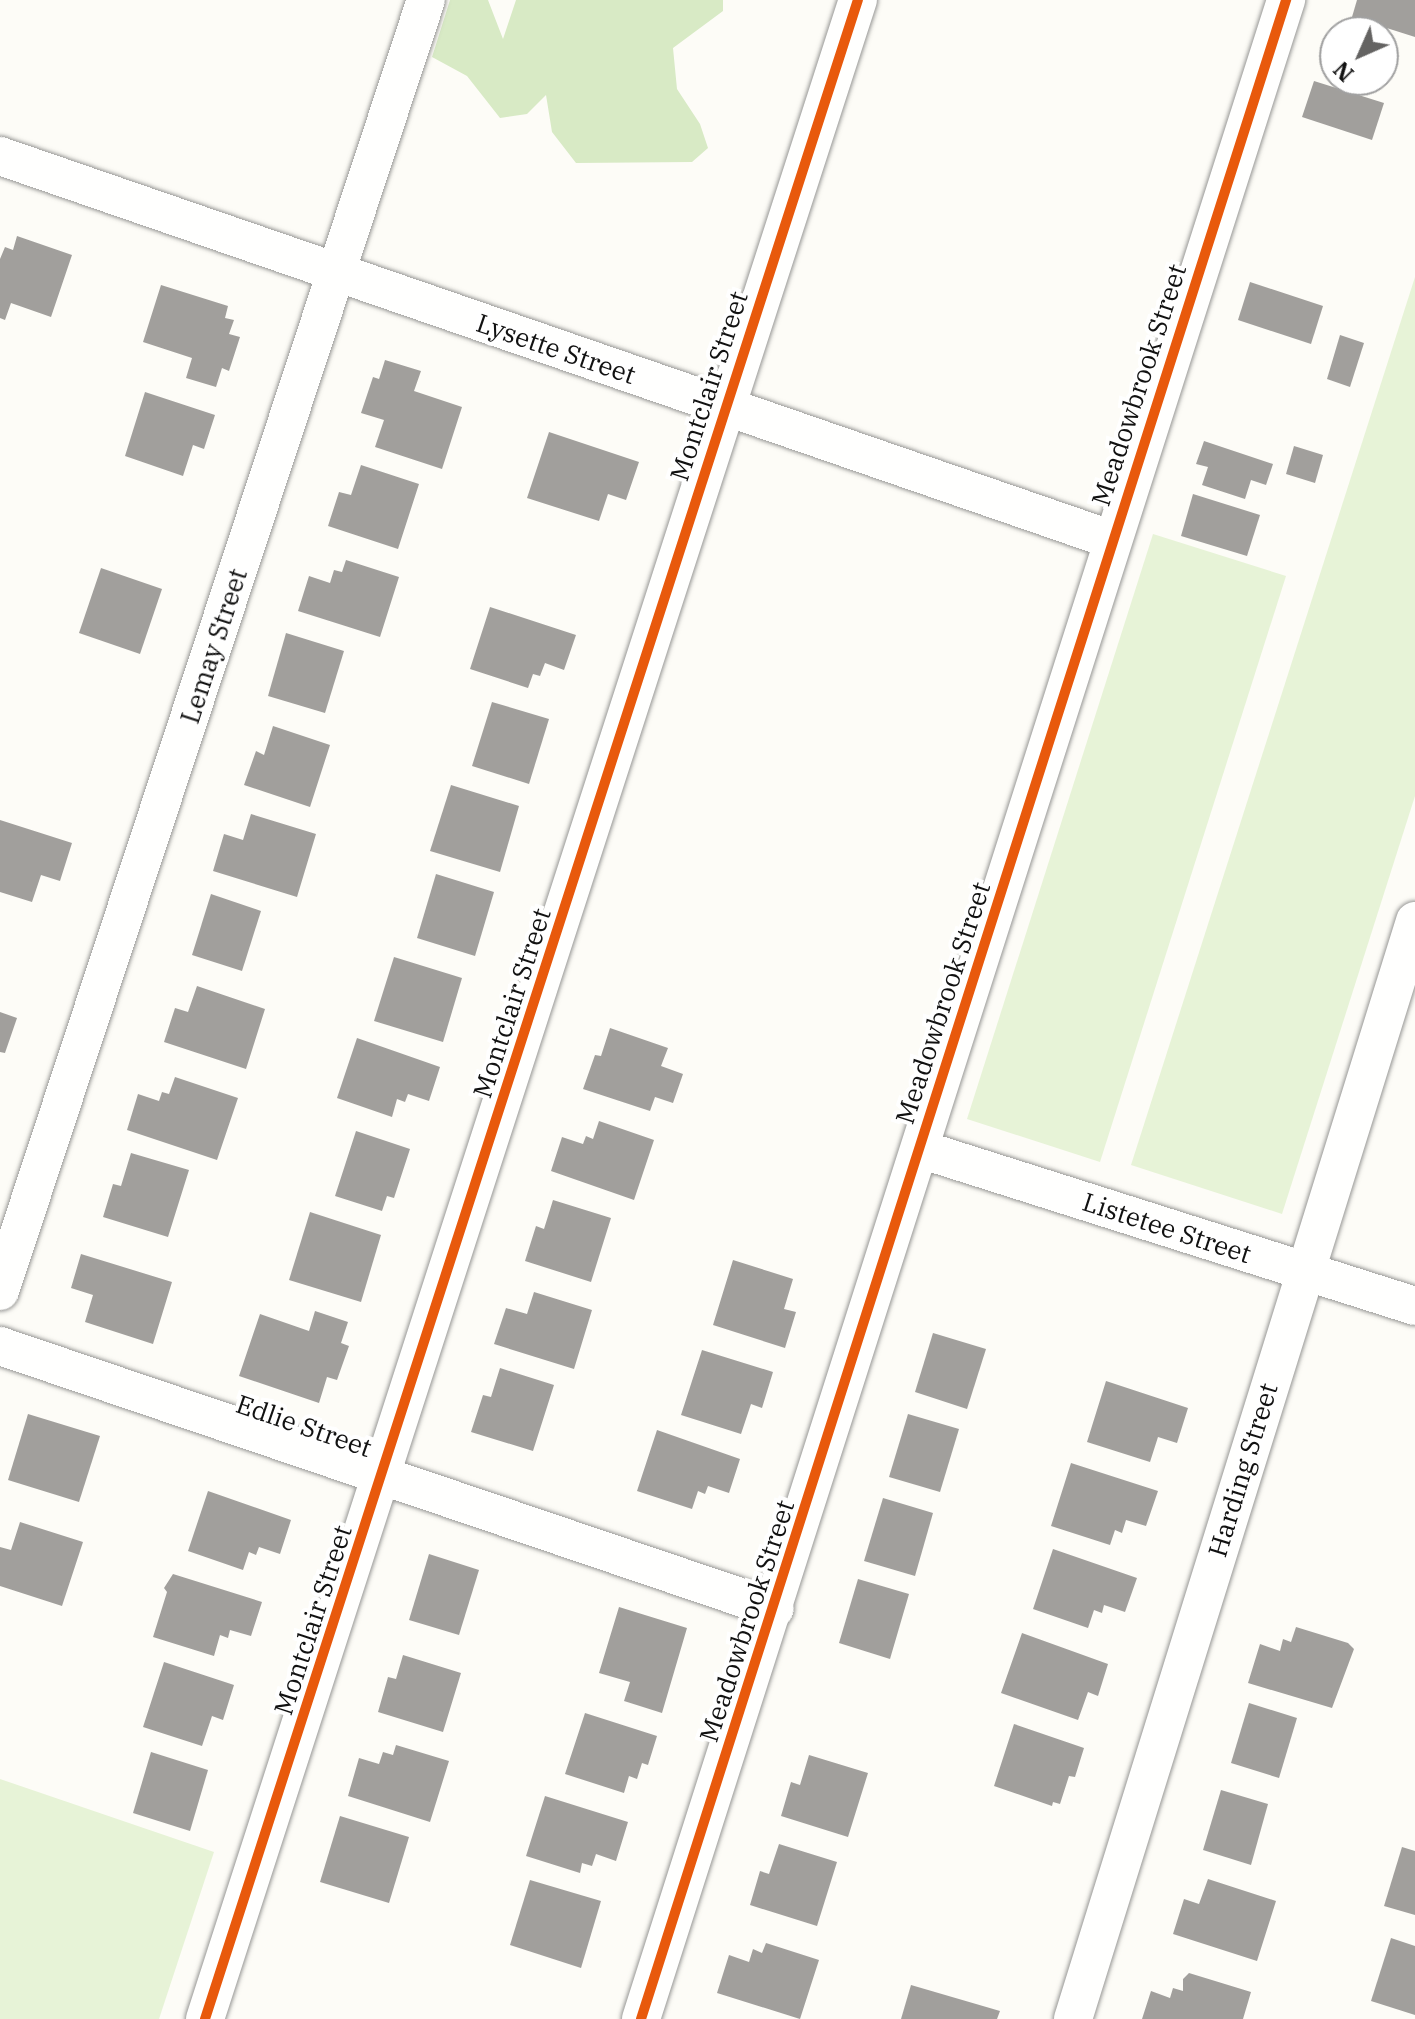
<!DOCTYPE html>
<style>
body{margin:0}
#map{position:relative;width:1415px;height:2019px;overflow:hidden;background:#fdfcf7;font-family:"IBM Plex Serif",serif}
div>[style]{position:absolute}
[style*='--x']{left:calc(var(--x)*1px);top:calc(var(--y)*1px);width:calc(var(--w)*1px);rotate:calc(var(--a)*1deg)}
.green>*{inset:0;background:#e7f3d7}
.forest>*{inset:0;background:#d8eac5}
.building>*{inset:0;background:#a19f9c}
.roads{filter:drop-shadow(0 0 2px #979795) drop-shadow(0 0 2px #979795)}
.minor>*{height:38px;margin:-19px;padding:0 19px;transform-origin:19px;border-radius:19px;background:#fffffe}
.cycleway>*{height:10px;margin:-5px;padding:0 5px;transform-origin:5px;border-radius:5px;background:#e8590c}
span{translate:-50% -50%;white-space:nowrap;text-align:center;line-height:1.15;-webkit-text-stroke:8px #fff;paint-order:stroke}
.street-label{font-size:26px;color:#111}
.north{position:absolute;left:1319px;top:16px;width:80px;height:80px;box-sizing:border-box;background:#fff;border:2px solid #a0a0a0;border-radius:50%;rotate:225deg;font-size:22px;font-weight:700;line-height:32px;text-align:center;color:#111}
.north::after{content:'';display:block;margin:auto;width:28px;height:36px;background:#646362;clip-path:polygon(50% 0,100% 100%,50% 72%,0 100%)}
</style>
<div id="map">
<div class="green">
<div style="clip-path:polygon(1415px 277px,1415px 796px,1282px 1214px,1131px 1165px)"></div>
<div style="clip-path:polygon(1153px 534px,1286px 576px,1100px 1162px,967px 1119px)"></div>
<div style="clip-path:polygon(0 1779px,214px 1852px,159px 2019px,0 2019px)"></div>
</div>
<div class="forest">
<div style="clip-path:polygon(450px 0,488px 0,503px 39px,516px 0,723px 0,723px 11px,673px 48px,677px 89px,700px 124px,708px 148px,692px 162px,576px 163px,552px 132px,546px 95px,527px 114px,500px 118px,467px 76px,432px 57px)"></div>
</div>
<div class="building">
<div style="clip-path:polygon(1357px 0,1415px 0,1415px 37px,1352px 17px)"></div>
<div style="clip-path:polygon(1314px 81px,1384px 103px,1372px 140px,1302px 117px)"></div>
<div style="clip-path:polygon(17px 236px,72px 255px,51px 317px,11px 303px,5px 320px,0 318px,0 259px,5px 247px,13px 250px)"></div>
<div style="clip-path:polygon(1250px 282px,1323px 306px,1311px 344px,1238px 320px)"></div>
<div style="clip-path:polygon(161px 285px,228px 306px,225px 318px,234px 320px,229px 334px,240px 337px,229px 371px,222px 368px,216px 387px,186px 378px,192px 358px,143px 342px)"></div>
<div style="clip-path:polygon(1340px 335px,1364px 343px,1350px 387px,1327px 379px)"></div>
<div style="clip-path:polygon(385px 360px,421px 371px,414px 391px,462px 407px,442px 469px,375px 447px,384px 420px,361px 413px,373px 377px,379px 379px)"></div>
<div style="clip-path:polygon(145px 392px,215px 415px,204px 449px,193px 445px,183px 476px,125px 456px)"></div>
<div style="clip-path:polygon(549px 432px,639px 462px,626px 500px,608px 494px,599px 521px,527px 498px)"></div>
<div style="clip-path:polygon(1204px 441px,1273px 464px,1266px 485px,1251px 480px,1245px 499px,1202px 485px,1208px 467px,1196px 464px)"></div>
<div style="clip-path:polygon(1294px 446px,1323px 455px,1315px 483px,1286px 474px)"></div>
<div style="clip-path:polygon(361px 465px,419px 484px,398px 549px,328px 526px,339px 492px,351px 495px)"></div>
<div style="clip-path:polygon(1193px 494px,1260px 515px,1247px 556px,1181px 536px)"></div>
<div style="clip-path:polygon(346px 560px,399px 577px,380px 637px,298px 611px,309px 576px,330px 583px,334px 570px,342px 572px)"></div>
<div style="clip-path:polygon(101px 568px,162px 589px,140px 654px,79px 633px)"></div>
<div style="clip-path:polygon(490px 607px,576px 635px,564px 670px,545px 663px,540px 676px,533px 674px,528px 688px,470px 669px)"></div>
<div style="clip-path:polygon(286px 633px,344px 651px,325px 713px,268px 696px)"></div>
<div style="clip-path:polygon(492px 702px,549px 719px,529px 784px,472px 766px)"></div>
<div style="clip-path:polygon(273px 726px,330px 745px,310px 807px,244px 785px,256px 751px,264px 755px)"></div>
<div style="clip-path:polygon(451px 785px,519px 806px,500px 872px,430px 851px)"></div>
<div style="clip-path:polygon(251px 814px,316px 834px,297px 897px,213px 871px,224px 834px,243px 840px)"></div>
<div style="clip-path:polygon(0 820px,72px 843px,60px 881px,41px 875px,32px 902px,0 892px)"></div>
<div style="clip-path:polygon(436px 874px,494px 892px,475px 956px,417px 938px)"></div>
<div style="clip-path:polygon(211px 894px,261px 911px,242px 971px,192px 955px)"></div>
<div style="clip-path:polygon(394px 957px,462px 978px,443px 1042px,374px 1021px)"></div>
<div style="clip-path:polygon(197px 986px,265px 1009px,246px 1069px,164px 1042px,175px 1008px,188px 1012px)"></div>
<div style="clip-path:polygon(0 1012px,17px 1018px,5px 1053px,0 1052px)"></div>
<div style="clip-path:polygon(610px 1028px,668px 1048px,661px 1066px,683px 1074px,673px 1103px,655px 1097px,650px 1111px,583px 1089px,595px 1055px,601px 1056px)"></div>
<div style="clip-path:polygon(357px 1038px,440px 1067px,429px 1101px,408px 1094px,405px 1102px,397px 1099px,392px 1117px,337px 1098px)"></div>
<div style="clip-path:polygon(175px 1077px,238px 1098px,217px 1160px,127px 1130px,138px 1094px,159px 1101px,162px 1092px,169px 1094px)"></div>
<div style="clip-path:polygon(599px 1121px,654px 1140px,634px 1200px,551px 1171px,562px 1137px,583px 1144px,586px 1136px,593px 1139px)"></div>
<div style="clip-path:polygon(356px 1131px,410px 1149px,394px 1198px,387px 1196px,382px 1211px,335px 1196px)"></div>
<div style="clip-path:polygon(131px 1153px,189px 1170px,168px 1237px,103px 1217px,113px 1184px,121px 1186px)"></div>
<div style="clip-path:polygon(553px 1200px,611px 1218px,591px 1282px,525px 1261px,536px 1226px,544px 1229px)"></div>
<div style="clip-path:polygon(310px 1212px,381px 1235px,361px 1302px,289px 1280px)"></div>
<div style="clip-path:polygon(81px 1254px,172px 1282px,153px 1344px,85px 1322px,93px 1295px,71px 1288px)"></div>
<div style="clip-path:polygon(733px 1260px,793px 1279px,784px 1309px,796px 1312px,785px 1348px,713px 1325px)"></div>
<div style="clip-path:polygon(534px 1292px,592px 1310px,574px 1369px,494px 1344px,506px 1308px,527px 1314px)"></div>
<div style="clip-path:polygon(315px 1311px,348px 1322px,341px 1343px,349px 1346px,337px 1380px,327px 1377px,319px 1403px,239px 1376px,260px 1314px,309px 1331px)"></div>
<div style="clip-path:polygon(933px 1333px,986px 1349px,967px 1409px,915px 1392px)"></div>
<div style="clip-path:polygon(702px 1350px,773px 1372px,762px 1408px,751px 1404px,741px 1434px,681px 1415px)"></div>
<div style="clip-path:polygon(500px 1368px,554px 1385px,533px 1451px,471px 1432px,483px 1395px,491px 1397px)"></div>
<div style="clip-path:polygon(1106px 1381px,1188px 1408px,1177px 1443px,1158px 1437px,1150px 1462px,1087px 1442px)"></div>
<div style="clip-path:polygon(28px 1414px,100px 1436px,79px 1502px,8px 1480px)"></div>
<div style="clip-path:polygon(908px 1414px,959px 1429px,940px 1492px,889px 1477px)"></div>
<div style="clip-path:polygon(657px 1430px,740px 1459px,729px 1493px,708px 1486px,705px 1494px,698px 1491px,692px 1509px,637px 1491px)"></div>
<div style="clip-path:polygon(1071px 1463px,1158px 1491px,1146px 1526px,1126px 1520px,1122px 1533px,1115px 1530px,1110px 1545px,1051px 1526px)"></div>
<div style="clip-path:polygon(208px 1491px,291px 1520px,280px 1554px,259px 1547px,256px 1555px,249px 1552px,243px 1570px,188px 1551px)"></div>
<div style="clip-path:polygon(883px 1498px,933px 1513px,915px 1576px,864px 1561px)"></div>
<div style="clip-path:polygon(20px 1522px,83px 1542px,62px 1606px,0 1586px,0 1547px,11px 1550px)"></div>
<div style="clip-path:polygon(1053px 1549px,1137px 1578px,1125px 1612px,1104px 1605px,1102px 1613px,1094px 1610px,1088px 1628px,1033px 1609px)"></div>
<div style="clip-path:polygon(429px 1554px,479px 1570px,459px 1635px,409px 1620px)"></div>
<div style="clip-path:polygon(173px 1574px,262px 1602px,251px 1636px,230px 1630px,228px 1638px,220px 1635px,214px 1656px,153px 1637px,167px 1592px,164px 1588px)"></div>
<div style="clip-path:polygon(858px 1579px,909px 1594px,890px 1659px,839px 1643px)"></div>
<div style="clip-path:polygon(619px 1607px,687px 1628px,662px 1713px,624px 1701px,630px 1682px,599px 1673px)"></div>
<div style="clip-path:polygon(1296px 1627px,1348px 1643px,1354px 1649px,1332px 1708px,1248px 1683px,1260px 1644px,1280px 1651px,1283px 1639px,1291px 1642px)"></div>
<div style="clip-path:polygon(1022px 1633px,1108px 1664px,1098px 1696px,1088px 1692px,1078px 1720px,1001px 1693px)"></div>
<div style="clip-path:polygon(403px 1655px,461px 1673px,443px 1732px,378px 1712px,388px 1677px,396px 1679px)"></div>
<div style="clip-path:polygon(164px 1662px,234px 1685px,223px 1720px,212px 1716px,202px 1746px,143px 1727px)"></div>
<div style="clip-path:polygon(1249px 1703px,1297px 1718px,1279px 1778px,1231px 1763px)"></div>
<div style="clip-path:polygon(585px 1713px,657px 1736px,648px 1765px,642px 1763px,637px 1779px,629px 1776px,624px 1793px,565px 1774px)"></div>
<div style="clip-path:polygon(1014px 1724px,1084px 1748px,1075px 1777px,1069px 1776px,1060px 1804px,1053px 1802px,1052px 1806px,994px 1786px)"></div>
<div style="clip-path:polygon(396px 1745px,449px 1761px,430px 1822px,348px 1796px,359px 1758px,379px 1764px,383px 1752px,393px 1755px)"></div>
<div style="clip-path:polygon(151px 1752px,208px 1770px,190px 1831px,133px 1813px)"></div>
<div style="clip-path:polygon(809px 1755px,868px 1773px,848px 1837px,781px 1816px,791px 1782px,800px 1785px)"></div>
<div style="clip-path:polygon(1221px 1790px,1268px 1804px,1251px 1865px,1203px 1850px)"></div>
<div style="clip-path:polygon(545px 1796px,628px 1822px,616px 1861px,596px 1854px,592px 1866px,582px 1863px,580px 1873px,526px 1856px)"></div>
<div style="clip-path:polygon(340px 1816px,409px 1837px,389px 1903px,320px 1882px)"></div>
<div style="clip-path:polygon(779px 1844px,837px 1862px,817px 1926px,750px 1905px,760px 1871px,769px 1874px)"></div>
<div style="clip-path:polygon(1402px 1847px,1415px 1851px,1415px 1915px,1384px 1906px)"></div>
<div style="clip-path:polygon(1208px 1879px,1276px 1901px,1257px 1961px,1173px 1934px,1184px 1899px,1199px 1904px)"></div>
<div style="clip-path:polygon(530px 1880px,601px 1901px,581px 1968px,510px 1945px)"></div>
<div style="clip-path:polygon(1391px 1938px,1415px 1946px,1415px 2015px,1371px 2001px)"></div>
<div style="clip-path:polygon(766px 1943px,819px 1960px,800px 2019px,717px 1993px,729px 1955px,749px 1962px,753px 1949px,762px 1953px)"></div>
<div style="clip-path:polygon(1189px 1973px,1251px 1992px,1243px 2019px,1142px 2019px,1151px 1991px,1170px 1998px,1173px 1988px,1183px 1991px,1183px 1979px)"></div>
<div style="clip-path:polygon(911px 1985px,1000px 2011px,997px 2019px,901px 2019px)"></div>
</div>
<div class="roads">
<div class="minor">
<div style="--x:0;--y:156;--w:1177;--a:19.04"></div>
<div style="--x:920;--y:1149;--w:519;--a:17.6"></div>
<div style="--x:0;--y:1291;--w:1359;--a:-71.74"></div>
<div style="--x:0;--y:1346;--w:818;--a:18.74"></div>
<div style="--x:205;--y:2019;--w:2122;--a:-72.08"></div>
<div style="--x:641;--y:2019;--w:2120;--a:-72.28"></div>
<div style="--x:1073;--y:2019;--w:1150;--a:-72.7"></div>
</div>
</div>
<div class="cycleway">
<div style="--x:205;--y:2019;--w:2122;--a:-72.08"></div>
<div style="--x:641;--y:2019;--w:2120;--a:-72.28"></div>
</div>
<div class="street-label">
<span style="left:556px;top:349px;rotate:19deg">Lysette Street</span>
<span style="left:1139px;top:385px;rotate:-72deg">Meadowbrook Street</span>
<span style="left:709px;top:386px;rotate:-72deg">Montclair Street</span>
<span style="left:214px;top:646px;rotate:-72deg">Lemay Street</span>
<span style="left:512px;top:1003px;rotate:-72deg">Montclair Street</span>
<span style="left:943px;top:1003px;rotate:-72deg">Meadowbrook Street</span>
<span style="left:1167px;top:1228px;rotate:18deg">Listetee Street</span>
<span style="left:304px;top:1426px;rotate:19deg">Edlie Street</span>
<span style="left:1243px;top:1470px;rotate:-73deg">Harding Street</span>
<span style="left:313px;top:1620px;rotate:-72deg">Montclair Street</span>
<span style="left:747px;top:1621px;rotate:-72deg">Meadowbrook Street</span>
</div>
<div class="north">N</div>
</div>
